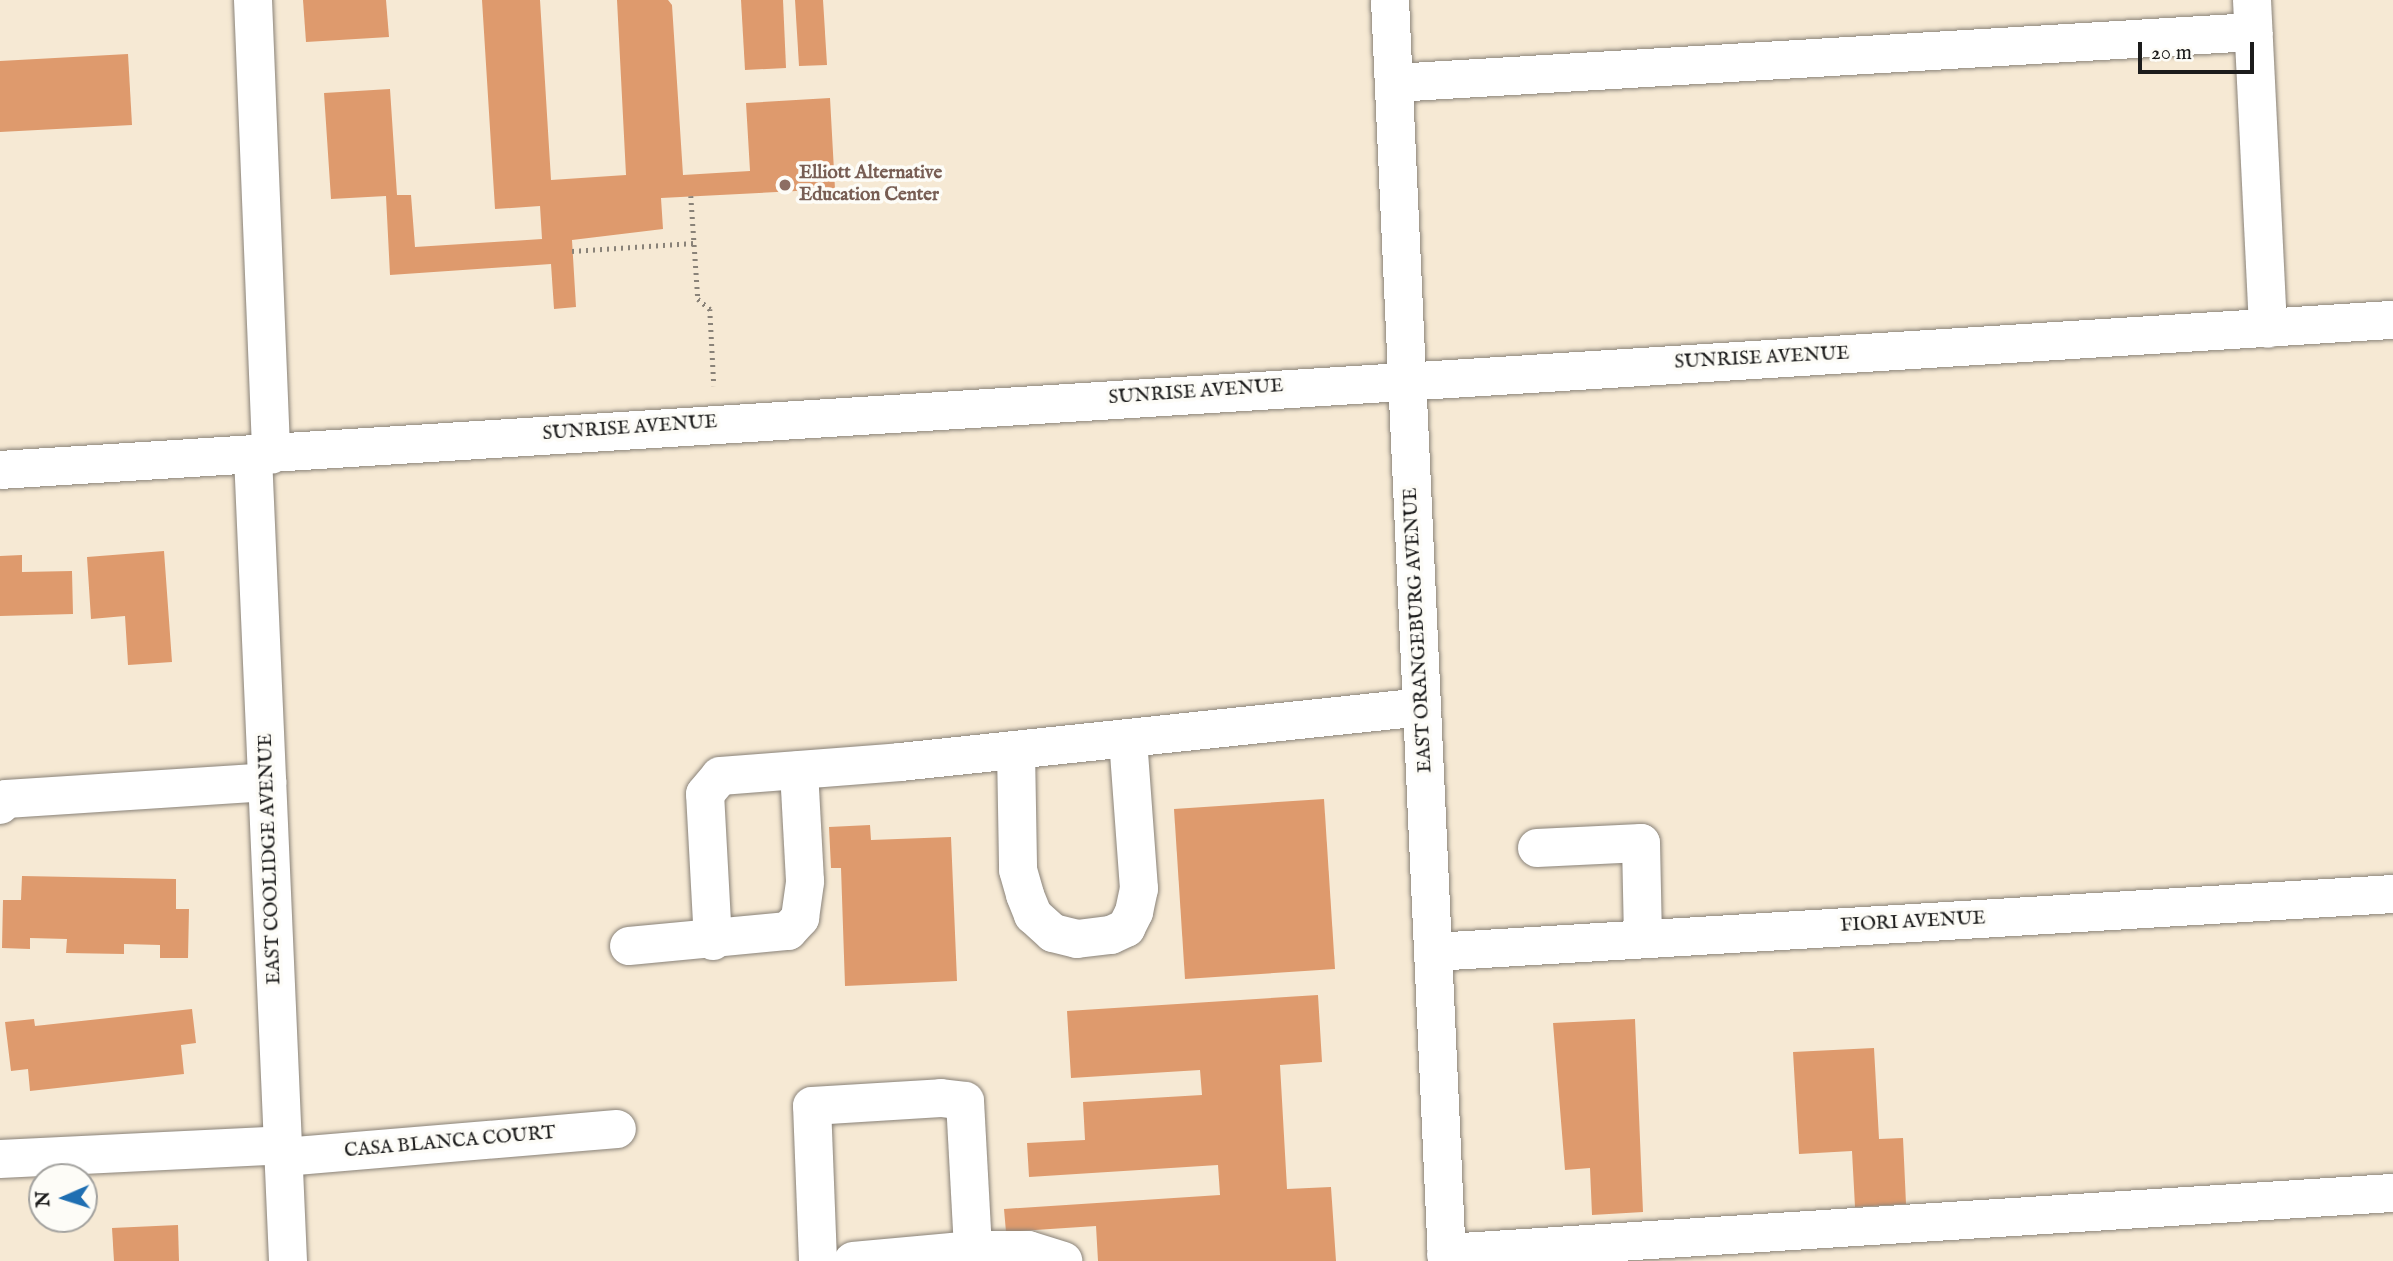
<!DOCTYPE html>
<style>
body{margin:0}
#map{position:relative;width:2393px;height:1261px;overflow:hidden;background:#f6e9d4;font-family:"IM FELL English",serif}
div>[style]{position:absolute}
[style*='--x']{left:calc(var(--x)*1px);top:calc(var(--y)*1px);width:calc(var(--w)*1px);rotate:calc(var(--a)*1deg)}
.building>*{inset:0;background:#de9a6d}
.path>*{height:4.5px;margin-top:-2.25px;transform-origin:0;background:repeating-linear-gradient(90deg,#898278 0 2px,transparent 0 7px)}
.roads{filter:drop-shadow(0 0 2px #898278) drop-shadow(0 0 2px #898278)}
.minor>*{height:38px;margin:-19px;padding:0 19px;transform-origin:19px;border-radius:19px;background:#fff}
.dots>*{width:19px;height:19px;translate:-50% -50%;box-sizing:border-box;border:4px solid #fdfcf7;border-radius:50%}
span{translate:-50% -50%;white-space:nowrap;text-align:center;line-height:1.15;-webkit-text-stroke:7px #fdfcf7;paint-order:stroke}
.education-label{font-size:19px;color:#785e54;font-weight:700}
.left{translate:0 -50%;text-align:left}
.street-label{font-size:19px;color:#1c1c1c}
.north{position:absolute;left:28px;top:1163px;width:70px;height:70px;box-sizing:border-box;background:#fdfcf7;border:2px solid #a3a29f;border-radius:50%;rotate:267deg;font-size:19px;font-weight:700;line-height:28px;text-align:center;color:#1c1c1c}
.north::after{content:'';display:block;margin:auto;width:24px;height:32px;background:#1f6fb2;clip-path:polygon(50% 0,100% 100%,50% 72%,0 100%)}
.scale{position:absolute;left:2138px;top:42px;width:116px;height:32px;box-sizing:border-box;border:4px solid #1c1c1c;border-top:0;padding-left:9px;font-size:21px;line-height:24px;white-space:nowrap;color:#1c1c1c;-webkit-text-stroke:5px #fdfcf7;paint-order:stroke}
</style>
<div id="map">
<div class="building">
<div style="clip-path:polygon(303px 0,386px 0,389px 37px,306px 42px)"></div>
<div style="clip-path:polygon(482px 0,540px 0,551px 180px,626px 175px,617px 0,668px 0,672px 5px,683px 175px,750px 171px,746px 103px,830px 98px,835px 189px,661px 198px,663px 229px,572px 240px,576px 307px,554px 309px,551px 264px,390px 275px,386px 196px,331px 199px,324px 93px,390px 89px,397px 195px,411px 195px,415px 247px,542px 239px,540px 206px,495px 209px)"></div>
<div style="clip-path:polygon(741px 0,783px 0,786px 68px,745px 70px)"></div>
<div style="clip-path:polygon(795px 0,823px 0,827px 65px,799px 66px)"></div>
<div style="clip-path:polygon(128px 54px,132px 125px,0 132px,0 61px)"></div>
<div style="clip-path:polygon(164px 551px,172px 662px,128px 665px,125px 616px,91px 619px,87px 557px)"></div>
<div style="clip-path:polygon(22px 555px,22px 572px,72px 571px,73px 614px,0 616px,0 556px)"></div>
<div style="clip-path:polygon(1324px 799px,1335px 969px,1185px 979px,1174px 809px)"></div>
<div style="clip-path:polygon(870px 825px,871px 840px,951px 837px,957px 981px,845px 986px,841px 868px,831px 868px,829px 827px)"></div>
<div style="clip-path:polygon(22px 876px,176px 879px,176px 909px,189px 909px,188px 958px,160px 958px,160px 945px,124px 944px,124px 954px,66px 953px,67px 939px,30px 938px,30px 949px,2px 948px,3px 900px,21px 900px)"></div>
<div style="clip-path:polygon(1318px 995px,1322px 1062px,1280px 1065px,1287px 1189px,1331px 1187px,1336px 1261px,1098px 1261px,1096px 1226px,1006px 1232px,1004px 1209px,1220px 1195px,1218px 1165px,1029px 1177px,1027px 1143px,1085px 1140px,1083px 1102px,1202px 1095px,1200px 1070px,1071px 1078px,1067px 1011px)"></div>
<div style="clip-path:polygon(192px 1009px,196px 1043px,181px 1045px,184px 1074px,30px 1091px,28px 1069px,11px 1071px,5px 1022px,34px 1019px,35px 1026px)"></div>
<div style="clip-path:polygon(1635px 1019px,1643px 1212px,1592px 1215px,1590px 1168px,1565px 1170px,1553px 1023px)"></div>
<div style="clip-path:polygon(1874px 1048px,1879px 1139px,1903px 1138px,1906px 1204px,1855px 1207px,1852px 1151px,1799px 1154px,1793px 1052px)"></div>
<div style="clip-path:polygon(178px 1225px,179px 1261px,114px 1261px,112px 1228px)"></div>
</div>
<div class="path">
<div style="--x:691;--y:196;--w:103;--a:86.1"></div>
<div style="--x:698;--y:299;--w:16;--a:40"></div>
<div style="--x:710;--y:309;--w:77;--a:87"></div>
<div style="--x:572;--y:251;--w:122;--a:-3.8"></div>
</div>
<div class="roads">
<div class="minor">
<div style="--x:253;--y:0;--w:455;--a:87.7"></div>
<div style="--x:1390;--y:0;--w:1262;--a:87.41"></div>
<div style="--x:2252;--y:0;--w:329;--a:87.2"></div>
<div style="--x:1394;--y:83;--w:861;--a:-3.4"></div>
<div style="--x:253;--y:456;--w:806;--a:87.51"></div>
<div style="--x:0;--y:470;--w:2398;--a:-3.59"></div>
<div style="--x:1016;--y:750;--w:120;--a:89"></div>
<div style="--x:1018;--y:870;--w:26;--a:74"></div>
<div style="--x:1025;--y:895;--w:22;--a:68"></div>
<div style="--x:1033;--y:915;--w:27;--a:42"></div>
<div style="--x:1053;--y:933;--w:25;--a:14"></div>
<div style="--x:1077;--y:939;--w:34;--a:-7"></div>
<div style="--x:1111;--y:935;--w:17;--a:-25"></div>
<div style="--x:1126;--y:928;--w:18;--a:-63"></div>
<div style="--x:1134;--y:912;--w:24;--a:-78"></div>
<div style="--x:1139;--y:889;--w:151;--a:-94.2"></div>
<div style="--x:0;--y:805;--w:8;--a:-45"></div>
<div style="--x:6;--y:799;--w:262;--a:-3.7"></div>
<div style="--x:1537;--y:848;--w:104;--a:-2.8"></div>
<div style="--x:1641;--y:843;--w:96;--a:88.8"></div>
<div style="--x:713;--y:941;--w:147;--a:-93.1"></div>
<div style="--x:705;--y:794;--w:23;--a:-50"></div>
<div style="--x:720;--y:776;--w:181;--a:-4.4"></div>
<div style="--x:900;--y:762;--w:525;--a:-6.01"></div>
<div style="--x:629;--y:946;--w:160;--a:-5.4"></div>
<div style="--x:788;--y:931;--w:18;--a:-47"></div>
<div style="--x:800;--y:918;--w:37;--a:-82"></div>
<div style="--x:805;--y:881;--w:111;--a:-93.1"></div>
<div style="--x:1434;--y:952;--w:961;--a:-3.46"></div>
<div style="--x:284;--y:1157;--w:334;--a:-4.8"></div>
<div style="--x:0;--y:1159;--w:283;--a:-2.8"></div>
<div style="--x:1446;--y:1253;--w:949;--a:-3.63"></div>
<div style="--x:818;--y:1261;--w:155;--a:-92.2"></div>
<div style="--x:812;--y:1106;--w:129;--a:-3.5"></div>
<div style="--x:941;--y:1098;--w:24;--a:7"></div>
<div style="--x:965;--y:1101;--w:149;--a:86.9"></div>
<div style="--x:853;--y:1261;--w:121;--a:-5.2"></div>
<div style="--x:973;--y:1250;--w:55;--a:0"></div>
<div style="--x:1028;--y:1250;--w:37;--a:17"></div>
</div>
</div>
<div class="dots">
<div style="left:785px;top:185px;background:#8d6e63"></div>
</div>
<div class="education-label">
<span class="left" style="left:799px;top:185px">Elliott Alternative<br>Education Center</span>
</div>
<div class="street-label">
<span style="left:1762px;top:359px;rotate:-3deg">SUNRISE AVENUE</span>
<span style="left:1196px;top:393px;rotate:-4deg">SUNRISE AVENUE</span>
<span style="left:630px;top:429px;rotate:-4deg">SUNRISE AVENUE</span>
<span style="left:1419px;top:630px;rotate:-93deg">EAST ORANGEBURG AVENUE</span>
<span style="left:271px;top:859px;rotate:-92deg">EAST COOLIDGE AVENUE</span>
<span style="left:1913px;top:923px;rotate:-3deg">FIORI AVENUE</span>
<span style="left:450px;top:1143px;rotate:-5deg">CASA BLANCA COURT</span>
</div>
<div class="north">N</div>
<div class="scale">20 m</div>
</div>
